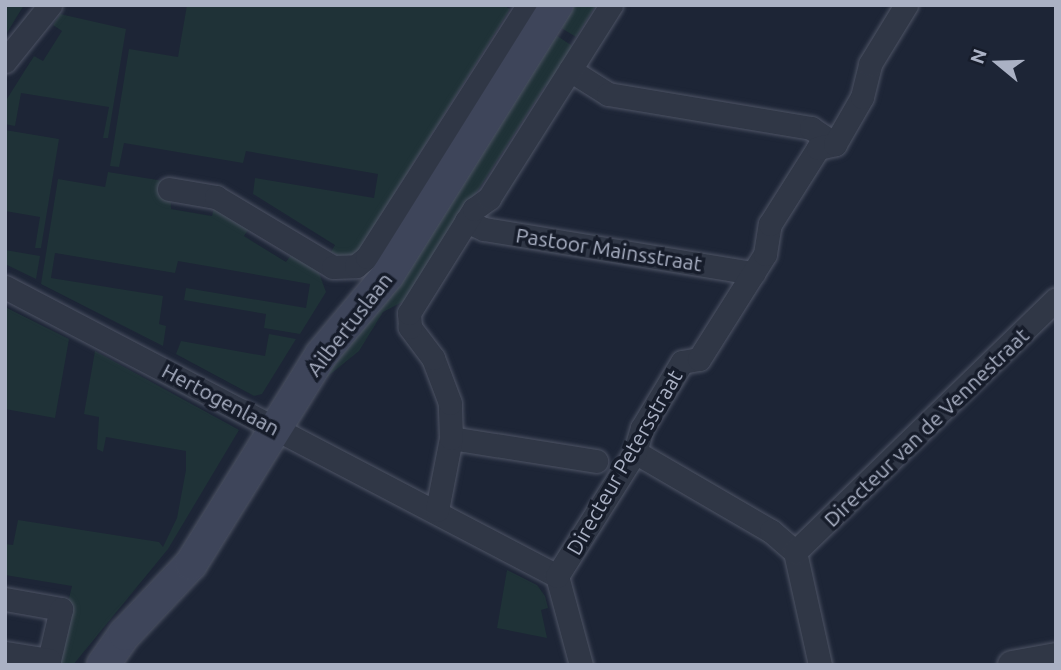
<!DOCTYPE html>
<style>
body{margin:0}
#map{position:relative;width:1061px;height:670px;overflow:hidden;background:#1d2536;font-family:Ubuntu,sans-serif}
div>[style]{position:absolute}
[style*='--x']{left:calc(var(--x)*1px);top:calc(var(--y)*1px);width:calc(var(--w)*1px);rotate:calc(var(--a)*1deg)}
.green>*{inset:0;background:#1f3237}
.roads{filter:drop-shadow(0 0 2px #4e5465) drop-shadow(0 0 2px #4e5465)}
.minor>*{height:23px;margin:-11.5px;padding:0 11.5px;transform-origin:11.5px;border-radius:11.5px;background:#303746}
.tertiary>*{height:28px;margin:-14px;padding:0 14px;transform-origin:14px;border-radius:14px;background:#303746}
.secondary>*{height:32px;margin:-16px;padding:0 16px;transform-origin:16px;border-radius:16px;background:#3e455a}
span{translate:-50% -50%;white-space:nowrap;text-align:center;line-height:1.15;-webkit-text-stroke:7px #161c2a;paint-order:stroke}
.street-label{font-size:21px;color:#aab1c4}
.frame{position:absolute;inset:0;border:7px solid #aab1c4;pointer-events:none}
.north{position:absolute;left:963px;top:28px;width:70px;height:70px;-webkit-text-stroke:5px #161c2a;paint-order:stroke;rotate:289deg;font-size:19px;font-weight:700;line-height:28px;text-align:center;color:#aab1c4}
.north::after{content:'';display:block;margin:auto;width:24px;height:32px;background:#aab1c4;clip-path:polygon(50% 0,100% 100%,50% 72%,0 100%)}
</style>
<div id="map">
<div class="green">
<div style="clip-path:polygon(5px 5px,24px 5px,5px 36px)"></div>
<div style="clip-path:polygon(187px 5px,503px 5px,510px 9px,357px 253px,343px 257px,331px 252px,335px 245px,253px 194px,255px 178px,374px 198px,378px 174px,246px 151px,243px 163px,124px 143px,119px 167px,110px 166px,129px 49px,178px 57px)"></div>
<div style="clip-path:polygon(567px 5px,596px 5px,576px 37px,555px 24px)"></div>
<div style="clip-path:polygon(60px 14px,126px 29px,108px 138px,103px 138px,109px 107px,21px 93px,15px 126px,5px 124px,5px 102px,34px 56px,43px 61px,62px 31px,53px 25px)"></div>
<div style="clip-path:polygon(551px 32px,571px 45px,572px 53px,554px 83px,545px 86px,408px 299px,383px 312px,359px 351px,322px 381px)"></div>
<div style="clip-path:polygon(5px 130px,59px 139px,41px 248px,35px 248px,40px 217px,5px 211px)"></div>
<div style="clip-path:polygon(108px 172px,170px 182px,171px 209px,212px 216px,214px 208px,252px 224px,244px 236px,286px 262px,294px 251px,322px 269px,319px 273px,326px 292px,300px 334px,264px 328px,266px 314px,184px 300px,186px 288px,306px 308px,310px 284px,178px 261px,175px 273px,55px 253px,51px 278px,163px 296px,159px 324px,166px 326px,163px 346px,41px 284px,58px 179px,105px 187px)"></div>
<div style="clip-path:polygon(5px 250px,40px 256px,36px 279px,5px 264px)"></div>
<div style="clip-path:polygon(5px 307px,69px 339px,55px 418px,5px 409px)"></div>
<div style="clip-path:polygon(269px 334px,296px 339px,262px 394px,254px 396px,176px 354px,181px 341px,265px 356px)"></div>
<div style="clip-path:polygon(95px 351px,239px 430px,168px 549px,73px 665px,53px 665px,72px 586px,5px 575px,5px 544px,13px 545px,18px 520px,159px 542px,163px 547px,177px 518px,186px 470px,186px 451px,106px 437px,103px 452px,97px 449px,99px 417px,84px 414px)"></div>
<div style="clip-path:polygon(507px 570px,537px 585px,545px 596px,548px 608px,541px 610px,547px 638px,497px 628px)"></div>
</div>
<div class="roads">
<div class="minor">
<div style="--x:5;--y:61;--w:72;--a:-51.2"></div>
<div style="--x:570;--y:70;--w:45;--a:32.3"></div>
<div style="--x:608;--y:94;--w:206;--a:9.5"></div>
<div style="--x:811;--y:128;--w:29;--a:34"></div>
<div style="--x:169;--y:189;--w:48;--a:9.7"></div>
<div style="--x:216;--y:197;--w:136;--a:30.9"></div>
<div style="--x:333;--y:267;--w:23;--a:-2"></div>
<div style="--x:356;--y:266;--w:14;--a:-39"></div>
<div style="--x:367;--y:257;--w:299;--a:-57.4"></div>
<div style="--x:466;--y:221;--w:20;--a:24"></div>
<div style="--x:484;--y:229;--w:273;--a:9.3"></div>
<div style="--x:5;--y:287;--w:623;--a:27.63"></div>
<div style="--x:557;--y:576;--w:92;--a:74.9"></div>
<div style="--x:451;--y:438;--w:147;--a:9"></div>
<div style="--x:635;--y:452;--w:157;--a:30.2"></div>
<div style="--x:771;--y:531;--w:32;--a:41"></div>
<div style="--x:795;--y:552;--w:116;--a:77.5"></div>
<div style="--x:437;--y:510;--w:73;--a:-79"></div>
<div style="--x:451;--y:438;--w:35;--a:-92"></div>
<div style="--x:450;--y:403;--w:48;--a:-110.7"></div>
<div style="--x:433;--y:358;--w:39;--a:-127"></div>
<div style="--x:410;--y:327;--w:14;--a:-94"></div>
<div style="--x:409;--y:313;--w:123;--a:-58"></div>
<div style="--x:474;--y:209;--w:19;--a:-36"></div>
<div style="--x:489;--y:198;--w:228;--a:-57.7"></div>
<div style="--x:795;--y:552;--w:363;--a:-44.1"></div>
<div style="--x:557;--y:576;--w:146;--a:-57.8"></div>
<div style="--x:635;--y:452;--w:25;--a:-74"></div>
<div style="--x:642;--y:428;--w:77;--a:-58.8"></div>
<div style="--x:682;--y:362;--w:17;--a:-10"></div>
<div style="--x:699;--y:359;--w:124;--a:-57.8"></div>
<div style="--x:765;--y:254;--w:30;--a:-81"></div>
<div style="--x:770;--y:224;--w:90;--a:-57.7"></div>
<div style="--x:818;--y:148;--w:17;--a:-13"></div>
<div style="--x:835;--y:144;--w:54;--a:-60.1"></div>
<div style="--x:862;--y:97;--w:34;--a:-76"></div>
<div style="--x:870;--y:64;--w:69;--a:-58.6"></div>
<div style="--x:5;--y:599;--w:57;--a:10.1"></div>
<div style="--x:61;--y:609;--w:52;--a:103.2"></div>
<div style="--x:49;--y:660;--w:45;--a:-171"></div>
</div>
<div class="tertiary">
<div style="--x:1012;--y:665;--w:45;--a:-10.3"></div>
</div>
<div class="secondary">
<div style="--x:103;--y:665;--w:38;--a:-55"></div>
<div style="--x:125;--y:634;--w:96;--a:-46.7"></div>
<div style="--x:191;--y:564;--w:246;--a:-58.1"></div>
<div style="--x:321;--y:355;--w:104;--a:-50.1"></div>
<div style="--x:388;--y:275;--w:319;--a:-58"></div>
</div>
</div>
<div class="street-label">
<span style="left:609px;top:249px;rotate:9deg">Pastoor Mainsstraat</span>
<span style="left:349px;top:324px;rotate:-52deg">Ailbertuslaan</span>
<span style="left:221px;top:399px;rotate:28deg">Hertogenlaan</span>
<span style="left:926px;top:427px;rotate:-44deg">Directeur van de Vennestraat</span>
<span style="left:624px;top:462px;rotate:-60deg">Directeur Petersstraat</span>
</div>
<div class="frame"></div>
<div class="north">N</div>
</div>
